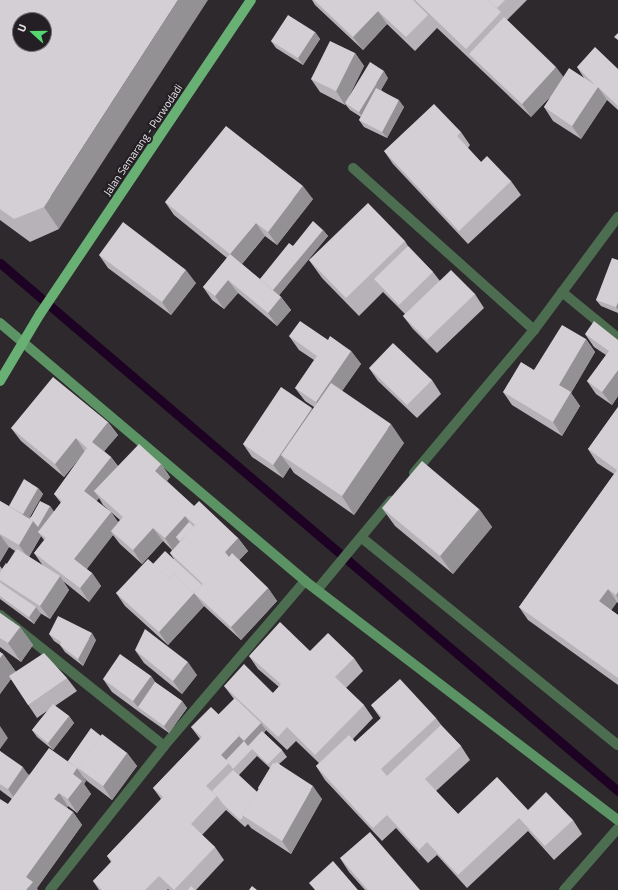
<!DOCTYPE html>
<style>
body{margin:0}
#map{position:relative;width:618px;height:890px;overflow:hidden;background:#2d292d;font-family:"Titillium Web",sans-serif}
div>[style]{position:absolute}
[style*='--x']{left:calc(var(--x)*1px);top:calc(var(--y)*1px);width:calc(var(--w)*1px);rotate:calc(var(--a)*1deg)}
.stream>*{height:9px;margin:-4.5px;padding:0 4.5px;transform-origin:4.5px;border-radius:4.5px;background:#1d0223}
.minor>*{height:10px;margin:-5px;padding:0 5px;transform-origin:5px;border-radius:5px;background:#4c6d50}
.secondary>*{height:10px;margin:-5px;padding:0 5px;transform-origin:5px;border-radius:5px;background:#5c9364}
.primary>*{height:10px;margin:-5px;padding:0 5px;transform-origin:5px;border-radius:5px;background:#68b074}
.wall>*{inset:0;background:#b6b2b7}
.shaded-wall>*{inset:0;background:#949195}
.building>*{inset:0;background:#d4cfd5}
span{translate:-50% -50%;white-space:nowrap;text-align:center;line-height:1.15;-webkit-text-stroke:4px #231f24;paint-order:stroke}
.street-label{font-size:11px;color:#e6e4e7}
.north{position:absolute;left:12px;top:12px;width:40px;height:40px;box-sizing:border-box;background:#231f24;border:1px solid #716e72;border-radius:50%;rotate:291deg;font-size:11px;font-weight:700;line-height:16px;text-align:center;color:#e6e4e7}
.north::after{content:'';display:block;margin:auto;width:14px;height:18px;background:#55d671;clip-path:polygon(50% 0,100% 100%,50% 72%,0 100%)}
</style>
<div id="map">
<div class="stream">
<div style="--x:0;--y:263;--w:813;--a:40.51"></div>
</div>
<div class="minor">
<div style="--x:353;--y:168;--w:243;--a:41.8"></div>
<div style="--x:562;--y:292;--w:72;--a:39.4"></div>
<div style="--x:414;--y:473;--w:187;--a:-50"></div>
<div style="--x:534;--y:330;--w:141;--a:-53.4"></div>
<div style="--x:362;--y:538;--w:329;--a:39"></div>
<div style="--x:317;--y:590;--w:116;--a:-50.3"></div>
<div style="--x:0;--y:615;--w:210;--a:38.6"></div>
<div style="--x:50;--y:890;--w:184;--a:-51.6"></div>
<div style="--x:164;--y:746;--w:217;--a:-49.5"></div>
<div style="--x:564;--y:890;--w:82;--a:-48.9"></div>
</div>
<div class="secondary">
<div style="--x:0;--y:323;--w:399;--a:40.2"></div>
<div style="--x:305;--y:581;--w:394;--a:37.4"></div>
</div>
<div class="primary">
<div style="--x:0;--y:381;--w:78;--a:-59.2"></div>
<div style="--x:40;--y:314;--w:378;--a:-56.1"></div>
</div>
<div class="wall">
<div style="clip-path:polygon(0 0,59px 229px,30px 242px,0 220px)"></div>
<div style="clip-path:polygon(312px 0,527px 0,507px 20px,563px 77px,584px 78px,577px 67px,618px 69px,618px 110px,607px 100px,581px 139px,553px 121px,544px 107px,551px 96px,531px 117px,436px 27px,437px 28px,415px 51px,387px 24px,363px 50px,315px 5px)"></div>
<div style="clip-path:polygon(315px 32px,320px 39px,303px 65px,276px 48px,271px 41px)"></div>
<div style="clip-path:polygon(355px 53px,364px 66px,349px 96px,388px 78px,381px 90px,404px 107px,387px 138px,364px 127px,359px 120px,361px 117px,350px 110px,345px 104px,345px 105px,320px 92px,311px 79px)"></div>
<div style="clip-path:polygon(461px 132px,470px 145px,468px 148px,481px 162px,511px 181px,521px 195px,468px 244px,393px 164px,384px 151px)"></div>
<div style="clip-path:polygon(313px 199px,277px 245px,265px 236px,242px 264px,260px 279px,293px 246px,323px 230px,328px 236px,279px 295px,281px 297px,291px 310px,277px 326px,238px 293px,224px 309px,212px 300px,203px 287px,227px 258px,174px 215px,165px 202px)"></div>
<div style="clip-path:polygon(405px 241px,408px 246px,433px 272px,440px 281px,475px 294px,484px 308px,437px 353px,413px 329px,403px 316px,405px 314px,383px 292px,359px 316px,322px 278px,309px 260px)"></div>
<div style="clip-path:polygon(99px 255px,196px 283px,171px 315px,108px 268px)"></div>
<div style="clip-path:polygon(618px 260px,618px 313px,601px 306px,596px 300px)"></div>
<div style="clip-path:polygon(585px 334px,618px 340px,618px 396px,612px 405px,596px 394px,587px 381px,606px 355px,594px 347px)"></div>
<div style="clip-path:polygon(289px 336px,328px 340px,351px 351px,361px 364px,342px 391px,404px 443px,354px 515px,294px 473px,290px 467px,283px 478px,252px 457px,243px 444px,313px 409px,314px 407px,305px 401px,295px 388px,314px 360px,299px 350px)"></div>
<div style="clip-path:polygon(586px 339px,595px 352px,571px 393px,580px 406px,562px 436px,512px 405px,503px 392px,534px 370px)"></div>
<div style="clip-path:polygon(369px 368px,432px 380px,441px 394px,417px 418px,378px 381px)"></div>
<div style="clip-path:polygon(618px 407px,618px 603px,617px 602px,611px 610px,618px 615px,618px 685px,528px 620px,519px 607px,614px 474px,597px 463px,588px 449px)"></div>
<div style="clip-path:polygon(evenodd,108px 422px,118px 435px,104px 451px,111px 457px,118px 466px,161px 464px,170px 477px,167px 481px,194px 506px,238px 538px,248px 551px,239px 560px,268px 588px,277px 601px,241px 640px,204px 606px,168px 645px,125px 606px,116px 593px,153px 564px,174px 559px,170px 553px,172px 550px,163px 541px,142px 564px,120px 544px,113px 535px,86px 569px,92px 573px,101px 586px,89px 602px,63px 581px,69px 590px,50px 619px,40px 613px,34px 624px,0 599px,0 566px,2px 569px,7px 564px,15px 551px,9px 547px,0 562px,0 501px,9px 506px,38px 488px,43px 494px,29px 518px,50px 506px,54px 512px,61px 503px,54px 494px,82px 455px,64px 477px,21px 441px,11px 428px,108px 422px,99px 498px,103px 505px,120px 520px,118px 522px,111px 512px,96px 501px,99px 498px,108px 422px,41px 536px,44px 540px,34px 553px,43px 566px,29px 557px,41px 536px)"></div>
<div style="clip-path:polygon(382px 508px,479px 509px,492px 527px,453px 574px,395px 526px)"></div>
<div style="clip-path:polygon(0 613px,20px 627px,33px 645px,21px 662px,0 647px)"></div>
<div style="clip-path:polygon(49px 634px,96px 640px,83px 666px,65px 652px,60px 645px,54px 641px)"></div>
<div style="clip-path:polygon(135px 650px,197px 675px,182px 694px,144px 663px)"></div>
<div style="clip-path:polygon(evenodd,310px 651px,354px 658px,363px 671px,346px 688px,364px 705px,373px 718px,353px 739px,355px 742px,381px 719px,371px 705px,436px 718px,442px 726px,461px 746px,470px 760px,436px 791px,458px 814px,528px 810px,573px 820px,582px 834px,554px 860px,528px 831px,467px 888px,437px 855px,428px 863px,396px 828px,382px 841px,325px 780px,316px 766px,319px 763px,296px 741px,287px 750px,266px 730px,264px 733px,282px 750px,287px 757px,279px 764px,322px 799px,291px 854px,251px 828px,248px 824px,245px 827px,226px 810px,202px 835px,215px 847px,224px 860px,196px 890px,169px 890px,168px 889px,167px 890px,99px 890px,93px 881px,111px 862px,107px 856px,161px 799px,153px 788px,200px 739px,191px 727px,218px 715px,234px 699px,224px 686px,273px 693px,279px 687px,258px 669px,249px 656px,310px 651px,257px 756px,270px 768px,258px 788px,259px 789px,257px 792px,239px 775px,257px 756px)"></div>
<div style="clip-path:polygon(0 652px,3px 654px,16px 672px,67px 678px,77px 691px,55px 706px,69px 716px,74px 723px,53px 750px,37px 737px,32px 730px,47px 711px,37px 718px,11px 679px,0 694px)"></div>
<div style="clip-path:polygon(151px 676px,155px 682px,182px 701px,187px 708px,169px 733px,142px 714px,112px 692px,103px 679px)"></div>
<div style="clip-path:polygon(101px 736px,127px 753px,137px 766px,112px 800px,87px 781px,83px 777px,86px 781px,84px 784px,91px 794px,77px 813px,68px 806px,67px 808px,73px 812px,82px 825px,37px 888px,0 890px,8px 804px,12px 799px,0 790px,0 751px,29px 775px,68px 761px)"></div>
<div style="clip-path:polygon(340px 858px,420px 890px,365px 890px,349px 872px)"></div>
</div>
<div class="shaded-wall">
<div style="clip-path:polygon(178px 0,208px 0,59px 229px,44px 207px)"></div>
<div style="clip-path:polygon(378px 11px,387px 24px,363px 50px,353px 37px)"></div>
<div style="clip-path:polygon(315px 32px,320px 39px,303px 65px,298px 58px)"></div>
<div style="clip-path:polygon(355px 53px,364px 66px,345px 105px,336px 91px)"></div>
<div style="clip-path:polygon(556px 67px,566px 80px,531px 117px,522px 104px)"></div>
<div style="clip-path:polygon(384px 71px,388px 78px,364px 119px,359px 112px)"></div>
<div style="clip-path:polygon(598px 87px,607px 100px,581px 139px,572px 126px)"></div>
<div style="clip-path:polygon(399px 100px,404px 107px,387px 138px,382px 132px)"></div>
<div style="clip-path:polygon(303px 186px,313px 199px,277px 245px,268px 232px)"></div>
<div style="clip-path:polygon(256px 223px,265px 236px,239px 267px,230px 254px)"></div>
<div style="clip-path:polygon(323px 230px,328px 236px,277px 298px,272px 291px)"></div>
<div style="clip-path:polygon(186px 270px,196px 283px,171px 315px,162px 302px)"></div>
<div style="clip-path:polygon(228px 280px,238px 293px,224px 309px,215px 296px)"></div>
<div style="clip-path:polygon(281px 297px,291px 310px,277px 326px,268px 313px)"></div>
<div style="clip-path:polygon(618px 302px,618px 310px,616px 307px)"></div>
<div style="clip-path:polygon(586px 339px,595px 352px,571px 393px,580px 406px,562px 436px,553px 422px,559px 385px)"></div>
<div style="clip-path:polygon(351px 351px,361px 364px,325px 415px,316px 402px)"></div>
<div style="clip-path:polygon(618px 370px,618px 396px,612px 405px,602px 392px)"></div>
<div style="clip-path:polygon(312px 408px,321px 421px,281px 455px,290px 467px,283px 478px,273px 465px)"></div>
<div style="clip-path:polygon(108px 422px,118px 435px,101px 455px,92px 442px)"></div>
<div style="clip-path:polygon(391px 424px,404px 443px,354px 515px,342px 496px)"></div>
<div style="clip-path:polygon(76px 438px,85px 452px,64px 477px,55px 464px)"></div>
<div style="clip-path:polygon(111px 457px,120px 470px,94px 491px,99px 498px,94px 505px,84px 491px)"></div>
<div style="clip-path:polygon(161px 464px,170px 477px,164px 484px,155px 471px)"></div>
<div style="clip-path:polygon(38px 488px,43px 494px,26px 524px,21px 517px)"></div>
<div style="clip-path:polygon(50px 506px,55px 513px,38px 532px,41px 536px,28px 558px,19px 545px,33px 521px)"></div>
<div style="clip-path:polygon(479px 509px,492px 527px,453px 574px,440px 556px)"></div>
<div style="clip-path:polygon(111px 512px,120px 526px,111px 531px,113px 535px,84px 573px,74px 559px)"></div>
<div style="clip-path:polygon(185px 516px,194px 529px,176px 537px,181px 544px,174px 552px,165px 538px)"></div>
<div style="clip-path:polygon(153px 528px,163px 541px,142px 564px,133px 550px)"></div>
<div style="clip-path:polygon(0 535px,9px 547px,0 562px)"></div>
<div style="clip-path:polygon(238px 538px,248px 551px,234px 566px,225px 552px)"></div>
<div style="clip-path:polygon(92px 573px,101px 586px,89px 602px,80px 588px)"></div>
<div style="clip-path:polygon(60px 576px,69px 590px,50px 619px,40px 606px)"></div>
<div style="clip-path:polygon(268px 588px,277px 601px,241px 640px,231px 627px)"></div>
<div style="clip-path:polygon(608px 589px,617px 602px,608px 615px,599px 601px)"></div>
<div style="clip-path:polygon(618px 592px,618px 598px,616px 595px)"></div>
<div style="clip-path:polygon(194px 593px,204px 606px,168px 645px,159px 632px)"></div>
<div style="clip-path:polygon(36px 607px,41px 614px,34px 624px,29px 617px)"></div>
<div style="clip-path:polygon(20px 627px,33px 645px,21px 662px,8px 643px)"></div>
<div style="clip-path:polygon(92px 633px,96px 640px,83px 666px,78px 659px)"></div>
<div style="clip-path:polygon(3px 654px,16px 672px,0 694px,0 658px)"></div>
<div style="clip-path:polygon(188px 662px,197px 675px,182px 694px,173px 681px)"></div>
<div style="clip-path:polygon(151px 676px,160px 689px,138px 707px,133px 701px)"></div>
<div style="clip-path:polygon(182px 701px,187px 708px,169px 733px,164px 726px)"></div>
<div style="clip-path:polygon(69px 716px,74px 723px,53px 750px,48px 743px)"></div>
<div style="clip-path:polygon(261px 723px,266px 730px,231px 767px,229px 763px,221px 755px,240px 735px)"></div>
<div style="clip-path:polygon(0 726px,8px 738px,0 749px)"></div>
<div style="clip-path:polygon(127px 753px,137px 766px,112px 800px,103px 786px)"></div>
<div style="clip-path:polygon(23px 767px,32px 780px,17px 802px,8px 789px)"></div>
<div style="clip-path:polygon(77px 768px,86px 781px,84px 784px,91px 794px,77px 813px,68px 799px,73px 774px)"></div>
<div style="clip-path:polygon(313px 786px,322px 799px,291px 854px,282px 841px)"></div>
<div style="clip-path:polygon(59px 793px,68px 806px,64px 812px,54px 799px)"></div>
<div style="clip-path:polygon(73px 812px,82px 825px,37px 888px,38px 890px,26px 890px,26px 877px)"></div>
</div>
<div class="building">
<div style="clip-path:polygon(evenodd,0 0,178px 0,44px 207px,14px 219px,0 209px,0 0,20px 20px,44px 20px,44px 44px,20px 44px,20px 20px)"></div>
<div style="clip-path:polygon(314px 0,413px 0,428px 15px,406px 37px,378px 11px,353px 37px)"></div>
<div style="clip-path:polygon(415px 0,488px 0,501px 12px,466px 49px)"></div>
<div style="clip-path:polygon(488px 0,505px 0,497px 8px)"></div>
<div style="clip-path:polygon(288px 15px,315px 32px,298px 58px,271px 41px)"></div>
<div style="clip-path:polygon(504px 17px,556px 67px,522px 104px,469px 54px)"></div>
<div style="clip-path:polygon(618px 33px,618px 40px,614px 37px)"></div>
<div style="clip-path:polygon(330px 41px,355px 53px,336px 91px,311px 79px)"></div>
<div style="clip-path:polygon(595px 47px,618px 69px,618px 106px,598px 87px,572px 126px,544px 107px,569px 68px,595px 85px,577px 67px)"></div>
<div style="clip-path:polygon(370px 62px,384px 71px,359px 112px,345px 103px)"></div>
<div style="clip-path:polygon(376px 88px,399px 100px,382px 132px,359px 120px)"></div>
<div style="clip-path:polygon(434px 104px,461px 132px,457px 136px,481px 162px,487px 156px,511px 181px,459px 231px,384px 151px)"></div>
<div style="clip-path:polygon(226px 126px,303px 186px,268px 232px,256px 223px,230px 254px,165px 202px)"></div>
<div style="clip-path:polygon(368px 203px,405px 241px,346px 298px,309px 260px)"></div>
<div style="clip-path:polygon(313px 221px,323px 230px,273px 290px,260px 279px,289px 243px,293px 246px)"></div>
<div style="clip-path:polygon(123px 222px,186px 270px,162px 302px,99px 255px)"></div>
<div style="clip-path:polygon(408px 246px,433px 272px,399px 305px,374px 279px)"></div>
<div style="clip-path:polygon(230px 254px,281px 297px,268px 313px,228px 280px,215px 296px,203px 287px)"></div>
<div style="clip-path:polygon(612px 258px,618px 260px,618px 302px,616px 307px,596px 300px)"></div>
<div style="clip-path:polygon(451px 270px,475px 294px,427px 340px,403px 316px)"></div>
<div style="clip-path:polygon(300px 321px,328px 340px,330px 336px,351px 351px,316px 402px,295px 388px,317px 356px,289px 336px)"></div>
<div style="clip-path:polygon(594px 321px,618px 340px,618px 370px,602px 392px,587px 381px,609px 351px,585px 334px)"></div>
<div style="clip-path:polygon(562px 325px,586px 339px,559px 385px,571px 392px,553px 422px,503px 392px,521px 362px,534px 370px)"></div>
<div style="clip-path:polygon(393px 343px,432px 380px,407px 405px,369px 368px)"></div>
<div style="clip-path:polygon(53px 377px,108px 422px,92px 442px,111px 457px,84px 491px,111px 512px,74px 559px,92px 573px,80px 588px,34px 553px,46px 538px,38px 532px,62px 501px,54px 494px,87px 448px,76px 438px,55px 464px,11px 428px)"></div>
<div style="clip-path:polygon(331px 383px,391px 424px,342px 496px,281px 455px)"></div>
<div style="clip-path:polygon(281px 387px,312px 408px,273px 465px,243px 444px)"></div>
<div style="clip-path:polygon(618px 407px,618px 592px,616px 595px,608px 589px,599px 601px,618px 615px,618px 678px,519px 607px,617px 470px,588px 449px)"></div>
<div style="clip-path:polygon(139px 444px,161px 464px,155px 471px,194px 506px,199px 501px,238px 538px,225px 552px,229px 557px,232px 553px,268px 588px,231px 627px,194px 593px,159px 632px,116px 593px,148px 559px,169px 578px,173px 573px,194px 593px,203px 584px,170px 553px,195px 525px,185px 516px,165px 538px,153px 528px,133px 550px,111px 531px,123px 517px,94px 491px)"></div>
<div style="clip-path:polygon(422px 461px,479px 509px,440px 556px,382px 508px)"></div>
<div style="clip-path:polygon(24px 479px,38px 488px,23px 514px,9px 506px)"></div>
<div style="clip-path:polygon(0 501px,33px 521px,19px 545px,0 534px)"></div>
<div style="clip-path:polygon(40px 501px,50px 506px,38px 527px,33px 521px,30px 519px)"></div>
<div style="clip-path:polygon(189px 522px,194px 527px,180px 541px,176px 537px)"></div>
<div style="clip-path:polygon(17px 549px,60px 576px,40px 606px,0 580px,0 574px)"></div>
<div style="clip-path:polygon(165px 551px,202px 585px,194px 593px,173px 573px,169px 578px,153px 564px)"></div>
<div style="clip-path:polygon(6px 563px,7px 564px,0 574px,0 572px)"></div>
<div style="clip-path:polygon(0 582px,2px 584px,36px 607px,29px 617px,0 596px)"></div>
<div style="clip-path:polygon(0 613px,20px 627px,8px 643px,0 638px)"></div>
<div style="clip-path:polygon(58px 616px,92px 633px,78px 659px,60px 645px,61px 642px,49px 634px)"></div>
<div style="clip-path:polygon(280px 622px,310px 651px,328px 633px,354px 658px,335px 677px,364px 705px,315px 755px,287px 727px,278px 737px,224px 686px,244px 664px,273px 693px,281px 684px,249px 656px)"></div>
<div style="clip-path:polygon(145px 629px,188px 662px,173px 681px,135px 650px)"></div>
<div style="clip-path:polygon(0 652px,3px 654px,0 658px)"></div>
<div style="clip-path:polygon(44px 653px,67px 678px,28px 705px,9px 676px)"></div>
<div style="clip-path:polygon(120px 654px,151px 676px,133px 701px,103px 679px)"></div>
<div style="clip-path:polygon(400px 679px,436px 718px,381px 769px,387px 776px,441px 725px,461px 746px,425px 779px,458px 814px,497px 777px,528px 810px,546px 792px,573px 820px,545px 846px,519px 818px,458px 875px,427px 842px,419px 850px,387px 815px,373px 828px,316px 766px,349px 735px,355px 742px,382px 717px,371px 705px)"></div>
<div style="clip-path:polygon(155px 682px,182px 701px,164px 726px,138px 707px)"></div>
<div style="clip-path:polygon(235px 698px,261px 723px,244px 741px,248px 746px,262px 731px,282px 750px,268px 764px,252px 749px,233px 769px,226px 760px,244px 741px,239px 736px,240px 735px,218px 715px)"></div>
<div style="clip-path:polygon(53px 704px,69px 716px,48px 743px,32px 730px)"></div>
<div style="clip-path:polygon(211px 707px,240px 735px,221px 755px,229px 763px,206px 786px,217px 796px,191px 824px,215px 847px,174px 890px,159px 876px,145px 890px,102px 890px,93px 881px,112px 861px,107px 856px,163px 797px,153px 788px,202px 737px,191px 727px)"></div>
<div style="clip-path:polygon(91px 728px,101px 736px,78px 768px,80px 771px,77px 768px,68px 761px)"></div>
<div style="clip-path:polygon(102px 734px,127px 753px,103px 786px,78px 768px)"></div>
<div style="clip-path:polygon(49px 748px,77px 768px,73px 774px,82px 781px,68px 799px,59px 793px,54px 799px,73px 812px,26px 877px,33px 882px,26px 890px,0 890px,0 799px,8px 804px)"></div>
<div style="clip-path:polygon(0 751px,23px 767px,8px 789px,0 784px)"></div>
<div style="clip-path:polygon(276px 762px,313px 786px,282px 841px,242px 815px)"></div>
<div style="clip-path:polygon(273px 763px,275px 764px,259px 789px,258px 788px)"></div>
<div style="clip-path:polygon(233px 770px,257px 792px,242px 815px,243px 817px,240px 820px,223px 804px,217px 796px,212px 791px)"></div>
<div style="clip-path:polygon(370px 832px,420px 890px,368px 890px,340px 858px)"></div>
<div style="clip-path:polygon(333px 861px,358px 890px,315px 890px,309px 883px)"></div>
<div style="clip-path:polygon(191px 886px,195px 890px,188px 890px)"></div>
<div style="clip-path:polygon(252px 886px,257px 890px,249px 890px)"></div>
</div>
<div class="street-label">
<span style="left:143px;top:140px;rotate:-56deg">Jalan Semarang - Purwodadi</span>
</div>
<div class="north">U</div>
</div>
